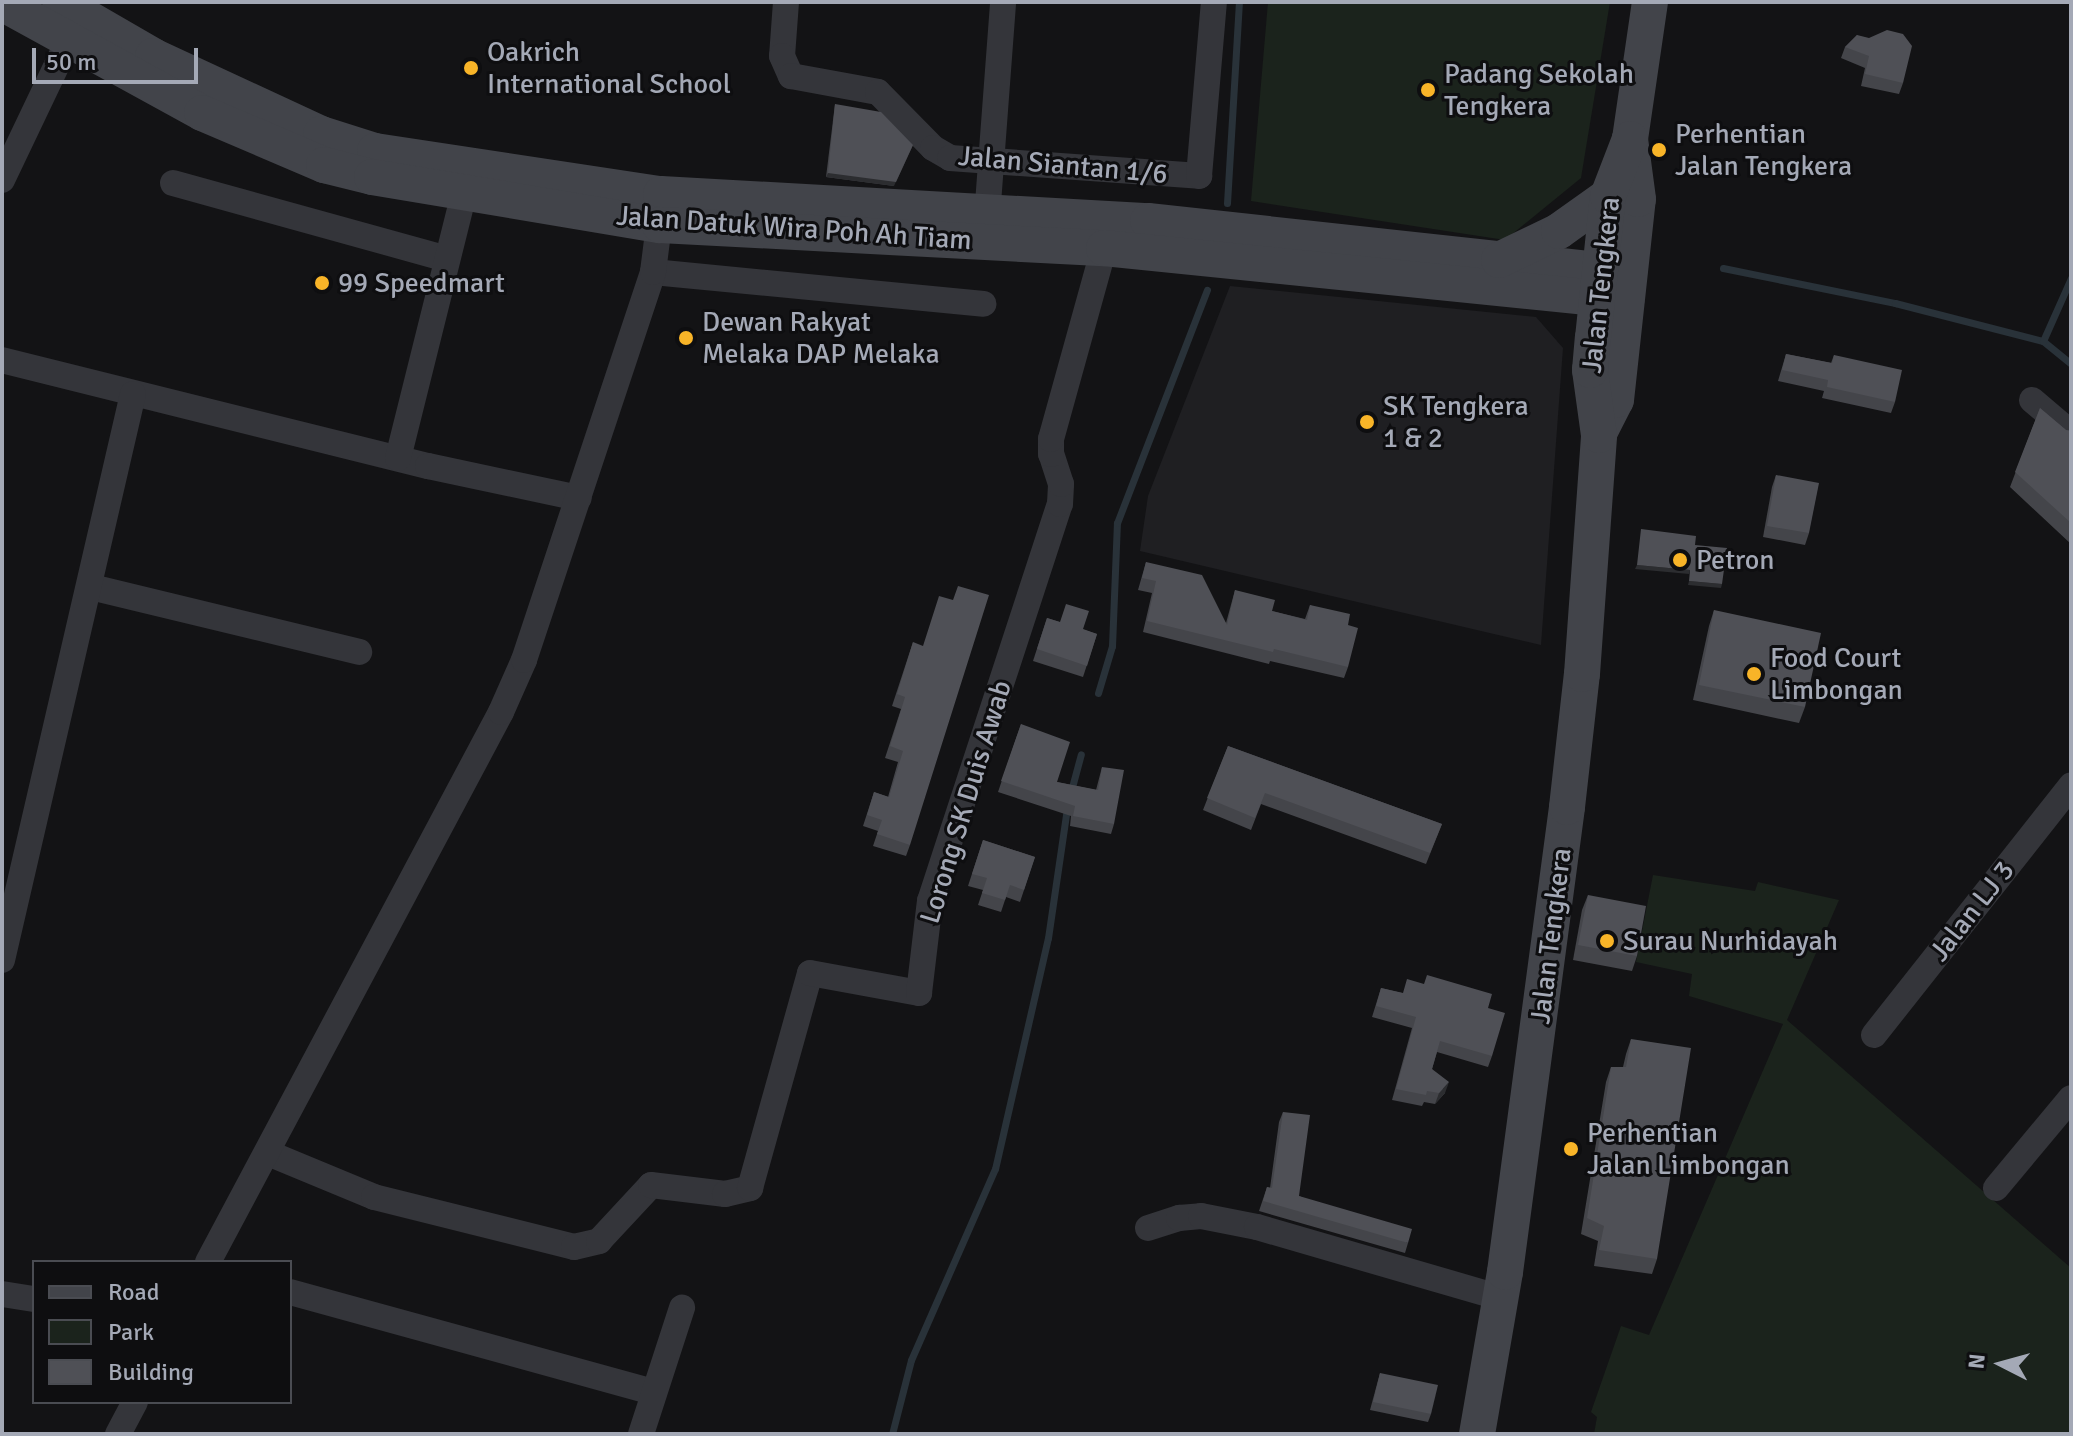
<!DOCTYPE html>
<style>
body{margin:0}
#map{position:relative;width:2073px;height:1436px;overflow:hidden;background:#131315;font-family:Signika,sans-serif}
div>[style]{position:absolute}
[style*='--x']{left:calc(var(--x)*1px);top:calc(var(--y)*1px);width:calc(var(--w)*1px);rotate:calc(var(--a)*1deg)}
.built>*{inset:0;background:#1f1f22}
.green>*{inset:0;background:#1b231c}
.stream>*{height:7px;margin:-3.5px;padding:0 3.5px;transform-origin:3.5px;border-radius:3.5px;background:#293239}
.street>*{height:26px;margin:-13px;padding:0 13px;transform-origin:13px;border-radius:13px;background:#34353a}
.secondary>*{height:36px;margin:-18px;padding:0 18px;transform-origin:18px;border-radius:18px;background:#42444a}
.wall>*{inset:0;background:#44454a}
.shaded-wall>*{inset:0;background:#2c2d30}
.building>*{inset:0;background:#4f5056}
.dots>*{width:22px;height:22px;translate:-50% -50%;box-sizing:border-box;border:4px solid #0e0e10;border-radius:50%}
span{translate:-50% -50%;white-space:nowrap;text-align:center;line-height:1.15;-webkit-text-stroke:6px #0e0e10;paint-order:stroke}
.poi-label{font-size:28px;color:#a4a9b6}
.left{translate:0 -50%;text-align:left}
.street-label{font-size:28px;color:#a4a9b6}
.frame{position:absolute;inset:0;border:4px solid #a4a9b6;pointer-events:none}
.legend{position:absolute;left:32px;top:1260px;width:260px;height:144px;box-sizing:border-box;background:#0e0e10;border:2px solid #4a4c52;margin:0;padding:10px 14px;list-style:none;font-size:24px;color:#a4a9b6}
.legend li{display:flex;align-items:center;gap:16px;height:40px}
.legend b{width:40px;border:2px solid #4a4c52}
.north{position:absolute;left:1961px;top:1324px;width:80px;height:80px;-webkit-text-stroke:6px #0e0e10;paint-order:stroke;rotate:276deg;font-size:22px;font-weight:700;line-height:32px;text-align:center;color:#a4a9b6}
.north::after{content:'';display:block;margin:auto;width:28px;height:36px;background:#a4a9b6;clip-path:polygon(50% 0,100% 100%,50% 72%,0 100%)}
.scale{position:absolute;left:32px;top:48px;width:166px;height:36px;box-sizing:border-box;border:4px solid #a4a9b6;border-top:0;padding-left:10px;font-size:24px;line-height:28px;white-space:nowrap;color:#a4a9b6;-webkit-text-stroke:6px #0e0e10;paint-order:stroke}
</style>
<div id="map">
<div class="built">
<div style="clip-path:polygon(1230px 286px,1536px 317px,1563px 348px,1541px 645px,1140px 551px,1148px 496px)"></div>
</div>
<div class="green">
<div style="clip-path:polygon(1268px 2px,1610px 2px,1581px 178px,1505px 240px,1251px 201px)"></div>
<div style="clip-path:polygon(1653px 875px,1755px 891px,1758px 882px,1839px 900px,1787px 1020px,2071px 1268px,2071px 1434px,1594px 1434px,1597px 1417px,1591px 1412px,1621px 1326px,1649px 1335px,1783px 1024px,1689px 996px,1692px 974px,1636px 962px)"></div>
</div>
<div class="stream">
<div style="--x:1227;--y:203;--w:201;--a:-86.6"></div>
<div style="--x:1723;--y:268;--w:176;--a:11.5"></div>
<div style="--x:1895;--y:303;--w:153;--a:14.4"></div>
<div style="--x:2043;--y:341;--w:36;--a:39"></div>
<div style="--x:2043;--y:341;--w:69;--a:-66"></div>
<div style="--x:1098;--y:693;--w:49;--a:-73.4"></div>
<div style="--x:1112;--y:646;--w:123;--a:-87.7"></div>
<div style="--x:1117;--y:523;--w:250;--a:-68.9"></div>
<div style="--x:1071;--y:791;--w:38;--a:-75"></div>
<div style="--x:892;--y:1434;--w:76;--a:-75.6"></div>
<div style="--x:911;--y:1360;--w:209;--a:-66.3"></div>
<div style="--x:995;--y:1169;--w:237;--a:-77.1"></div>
<div style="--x:1048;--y:938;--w:132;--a:-81.7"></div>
</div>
<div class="street">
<div style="--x:786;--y:2;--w:54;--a:94.2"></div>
<div style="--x:782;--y:56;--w:22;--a:66"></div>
<div style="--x:791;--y:76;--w:88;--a:10.4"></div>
<div style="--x:878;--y:92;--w:78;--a:45.5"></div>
<div style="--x:933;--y:148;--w:20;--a:30"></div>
<div style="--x:950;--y:158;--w:250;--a:4.1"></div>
<div style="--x:1199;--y:176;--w:175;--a:-85.1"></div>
<div style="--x:2;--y:180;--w:172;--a:-64.5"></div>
<div style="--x:173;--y:183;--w:284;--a:15.5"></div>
<div style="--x:986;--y:230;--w:229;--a:-85.7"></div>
<div style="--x:653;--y:272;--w:332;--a:5.5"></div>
<div style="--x:2;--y:360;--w:439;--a:14"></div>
<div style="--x:428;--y:466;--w:154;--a:12"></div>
<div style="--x:2032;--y:400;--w:51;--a:40.2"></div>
<div style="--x:398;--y:458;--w:273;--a:-76"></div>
<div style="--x:91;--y:587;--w:276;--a:13.6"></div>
<div style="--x:2;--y:960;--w:581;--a:-76.97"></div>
<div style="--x:1874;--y:1035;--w:318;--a:-51.7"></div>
<div style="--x:268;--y:1153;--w:115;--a:22.5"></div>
<div style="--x:374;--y:1197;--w:206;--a:14"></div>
<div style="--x:574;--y:1247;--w:26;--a:-13"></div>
<div style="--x:599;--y:1241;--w:76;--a:-47.1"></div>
<div style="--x:651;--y:1185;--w:75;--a:6.9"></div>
<div style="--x:725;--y:1194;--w:26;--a:-13"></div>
<div style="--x:750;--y:1188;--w:223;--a:-74.4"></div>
<div style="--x:810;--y:973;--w:111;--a:10.4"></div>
<div style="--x:919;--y:993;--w:93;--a:-83.2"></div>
<div style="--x:930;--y:901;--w:418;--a:-71.9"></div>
<div style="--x:1060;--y:504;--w:20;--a:-87"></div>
<div style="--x:1061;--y:484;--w:32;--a:-108"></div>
<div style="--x:1051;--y:454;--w:15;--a:-90"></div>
<div style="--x:1051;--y:439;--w:198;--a:-74.5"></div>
<div style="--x:1996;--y:1188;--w:117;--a:-50.2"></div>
<div style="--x:1148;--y:1228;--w:33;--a:-18"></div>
<div style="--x:1179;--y:1218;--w:22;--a:-5"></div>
<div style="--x:1201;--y:1216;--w:57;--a:11.1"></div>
<div style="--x:1257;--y:1227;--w:254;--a:16.2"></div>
<div style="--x:208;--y:1262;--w:623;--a:-61.95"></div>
<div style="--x:501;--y:712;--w:57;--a:-66.1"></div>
<div style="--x:524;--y:660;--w:409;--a:-71.6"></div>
<div style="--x:653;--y:272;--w:64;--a:-82.8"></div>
<div style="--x:290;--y:1292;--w:376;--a:15.4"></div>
<div style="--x:2;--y:1294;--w:32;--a:9"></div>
<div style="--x:118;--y:1434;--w:36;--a:-62"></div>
<div style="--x:641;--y:1434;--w:133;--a:-72"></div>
</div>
<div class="secondary">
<div style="--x:60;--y:2;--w:108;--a:30.1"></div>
<div style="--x:153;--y:56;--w:185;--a:24.9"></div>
<div style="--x:321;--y:134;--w:57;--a:17.5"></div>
<div style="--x:375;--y:151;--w:289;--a:8.6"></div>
<div style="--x:661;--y:194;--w:488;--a:3.2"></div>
<div style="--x:1148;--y:221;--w:484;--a:6.2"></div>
<div style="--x:2;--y:3;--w:228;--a:28.8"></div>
<div style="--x:202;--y:113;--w:133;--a:23.1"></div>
<div style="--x:324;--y:165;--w:49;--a:14"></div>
<div style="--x:372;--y:177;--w:292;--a:9.5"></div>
<div style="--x:660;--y:225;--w:445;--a:3"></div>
<div style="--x:1104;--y:248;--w:525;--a:5.8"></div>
<div style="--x:1499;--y:260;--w:67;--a:-25.8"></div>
<div style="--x:1559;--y:231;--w:60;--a:-35.5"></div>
<div style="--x:1599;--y:433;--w:37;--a:-63"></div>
<div style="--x:1616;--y:400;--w:202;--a:-83.8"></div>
<div style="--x:1638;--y:199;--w:61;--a:-97.6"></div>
<div style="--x:1630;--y:139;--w:138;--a:-81.7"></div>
<div style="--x:1477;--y:1434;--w:164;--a:-80.2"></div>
<div style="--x:1505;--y:1272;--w:469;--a:-82.4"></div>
<div style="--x:1567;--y:807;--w:134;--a:-83.6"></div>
<div style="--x:1582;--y:674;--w:240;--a:-85.9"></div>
<div style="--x:1599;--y:435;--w:66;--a:-97.9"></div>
<div style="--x:1590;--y:370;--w:32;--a:-85"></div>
<div style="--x:1593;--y:338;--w:143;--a:-84"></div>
<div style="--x:1608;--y:196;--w:61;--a:-68.9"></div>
</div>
<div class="wall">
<div style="clip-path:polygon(1857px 35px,1903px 83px,1899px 94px,1861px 86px,1865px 68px,1841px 58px,1845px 47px)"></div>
<div style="clip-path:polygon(835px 104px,894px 186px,826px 177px)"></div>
<div style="clip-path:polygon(1786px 354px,1831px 363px,1834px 355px,1895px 402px,1891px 413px,1822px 398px,1824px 391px,1778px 381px)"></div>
<div style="clip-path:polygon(2040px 408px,2066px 430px,2071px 431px,2071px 544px,2010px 487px)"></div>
<div style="clip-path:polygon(1776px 475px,1809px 533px,1805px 545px,1763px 537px,1772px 487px)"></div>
<div style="clip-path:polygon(1146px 562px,1226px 623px,1235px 590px,1272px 611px,1305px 619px,1310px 605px,1348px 625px,1348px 667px,1344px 678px,1270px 661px,1269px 664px,1143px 632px,1152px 593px,1138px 590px)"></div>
<div style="clip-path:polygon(1714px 610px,1805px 707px,1799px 723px,1693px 700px,1709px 626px)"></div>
<div style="clip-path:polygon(1047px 618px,1097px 634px,1083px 677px,1033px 661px)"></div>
<div style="clip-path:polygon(913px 642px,910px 845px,906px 856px,873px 846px,878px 831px,863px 826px,874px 792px,888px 797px,898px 762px,885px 758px,901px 709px,892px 706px)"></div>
<div style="clip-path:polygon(1021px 724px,1057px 782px,1096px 790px,1102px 767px,1114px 824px,1111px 834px,1070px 826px,1071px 816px,998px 792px)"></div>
<div style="clip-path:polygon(1228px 746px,1442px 824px,1426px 864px,1261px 804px,1251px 830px,1203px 810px)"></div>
<div style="clip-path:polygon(983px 840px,1035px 857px,1020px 902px,1006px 897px,1001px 912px,978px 905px,983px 890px,968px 886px)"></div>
<div style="clip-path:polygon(1588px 895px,1637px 956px,1632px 971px,1573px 960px,1582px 910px)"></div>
<div style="clip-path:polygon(1381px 988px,1402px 993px,1488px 1008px,1492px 1056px,1488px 1067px,1437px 1052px,1432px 1069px,1445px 1093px,1435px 1104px,1424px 1102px,1422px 1106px,1392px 1100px,1412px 1028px,1372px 1017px)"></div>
<div style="clip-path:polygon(1631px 1039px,1657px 1259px,1652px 1274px,1594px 1266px,1598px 1241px,1581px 1234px,1606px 1082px,1611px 1067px,1623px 1067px,1626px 1054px)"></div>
<div style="clip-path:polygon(1283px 1112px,1299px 1196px,1408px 1243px,1405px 1253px,1259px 1211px,1267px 1187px,1270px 1188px,1279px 1122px)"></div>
<div style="clip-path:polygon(1380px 1373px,1431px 1414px,1428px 1422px,1370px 1410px)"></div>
</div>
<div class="shaded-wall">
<div style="clip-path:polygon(913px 145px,894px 186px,826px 177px,828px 173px)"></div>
<div style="clip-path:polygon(1637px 565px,1690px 570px,1689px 574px,1635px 569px)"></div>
<div style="clip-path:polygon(1689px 581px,1722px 584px,1721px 588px,1688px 585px)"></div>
<div style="clip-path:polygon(1449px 1082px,1445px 1093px,1435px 1104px,1439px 1093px)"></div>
</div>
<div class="building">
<div style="clip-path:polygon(1887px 30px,1903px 34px,1912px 46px,1903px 83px,1865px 74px,1869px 56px,1845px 47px,1857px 35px,1869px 38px)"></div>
<div style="clip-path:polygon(835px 104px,881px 112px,913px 145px,896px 182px,828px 173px)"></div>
<div style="clip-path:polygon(1786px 354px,1832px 363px,1834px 355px,1902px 370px,1895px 402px,1827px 387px,1828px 380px,1782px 370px)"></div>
<div style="clip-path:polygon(2040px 408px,2066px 430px,2071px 431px,2071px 523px,2015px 472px)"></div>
<div style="clip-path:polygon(1776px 475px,1819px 483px,1809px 533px,1767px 526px)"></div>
<div style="clip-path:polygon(1641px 529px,1696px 536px,1695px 545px,1727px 548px,1722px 584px,1689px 581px,1690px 570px,1637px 565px)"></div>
<div style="clip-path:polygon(1146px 562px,1202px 575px,1227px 625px,1235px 590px,1275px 600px,1272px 611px,1307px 620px,1310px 605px,1350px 614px,1348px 625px,1358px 628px,1348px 667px,1274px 649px,1273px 652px,1147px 621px,1156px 581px,1142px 578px)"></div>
<div style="clip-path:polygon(958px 586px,989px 595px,910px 845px,877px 834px,882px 820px,867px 815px,874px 792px,889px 797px,903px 751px,890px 746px,905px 697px,897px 694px,913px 642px,923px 646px,939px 596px,953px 600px)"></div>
<div style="clip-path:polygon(1066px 604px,1089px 611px,1083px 629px,1097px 634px,1087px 666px,1037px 649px,1047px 618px,1060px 622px)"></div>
<div style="clip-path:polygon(1714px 610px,1821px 633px,1805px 707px,1699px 685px)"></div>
<div style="clip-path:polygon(1021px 724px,1070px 742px,1057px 782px,1098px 790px,1102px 767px,1124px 770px,1114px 824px,1073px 816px,1075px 806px,1001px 781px)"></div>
<div style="clip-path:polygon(1228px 746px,1442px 824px,1430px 853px,1265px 793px,1255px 818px,1207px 798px)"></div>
<div style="clip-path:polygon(983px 840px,1035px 857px,1024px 890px,1010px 885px,1005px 900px,982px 893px,987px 878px,972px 874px)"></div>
<div style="clip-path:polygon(1588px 895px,1646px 906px,1637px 956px,1578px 945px)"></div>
<div style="clip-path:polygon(1427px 975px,1492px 994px,1488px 1008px,1505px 1013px,1492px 1056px,1440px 1041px,1432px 1069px,1449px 1082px,1439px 1093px,1427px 1091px,1426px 1095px,1396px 1089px,1416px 1017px,1376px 1006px,1381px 988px,1403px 993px,1407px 979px,1424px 984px)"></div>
<div style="clip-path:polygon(1631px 1039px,1691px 1048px,1657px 1259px,1599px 1250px,1604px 1226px,1587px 1218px,1611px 1067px,1626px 1067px)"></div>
<div style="clip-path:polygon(1283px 1112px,1310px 1115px,1299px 1196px,1412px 1229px,1408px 1243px,1263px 1201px,1267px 1187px,1272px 1188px)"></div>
<div style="clip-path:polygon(1380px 1373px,1438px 1385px,1431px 1414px,1373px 1402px)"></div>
</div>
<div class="dots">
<div style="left:471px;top:68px;background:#f8b428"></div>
<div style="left:1428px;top:90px;background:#f8b428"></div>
<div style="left:1659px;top:150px;background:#f8b428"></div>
<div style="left:322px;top:283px;background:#f8b428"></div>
<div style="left:686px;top:338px;background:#f8b428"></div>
<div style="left:1367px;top:422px;background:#f8b428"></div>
<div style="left:1680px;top:560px;background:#f8b428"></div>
<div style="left:1754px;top:674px;background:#f8b428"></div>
<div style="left:1607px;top:941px;background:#f8b428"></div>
<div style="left:1571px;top:1149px;background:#f8b428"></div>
</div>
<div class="poi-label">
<span class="left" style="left:487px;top:68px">Oakrich<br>International School</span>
<span class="left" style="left:1444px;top:90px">Padang Sekolah<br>Tengkera</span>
<span class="left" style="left:1675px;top:150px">Perhentian<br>Jalan Tengkera</span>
<span class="left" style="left:338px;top:283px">99 Speedmart</span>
<span class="left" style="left:702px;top:338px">Dewan Rakyat<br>Melaka DAP Melaka</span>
<span class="left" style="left:1383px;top:422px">SK Tengkera<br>1 &amp; 2</span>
<span class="left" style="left:1696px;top:560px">Petron</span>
<span class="left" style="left:1770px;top:674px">Food Court<br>Limbongan</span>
<span class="left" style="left:1623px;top:941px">Surau Nurhidayah</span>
<span class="left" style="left:1587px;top:1149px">Perhentian<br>Jalan Limbongan</span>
</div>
<div class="street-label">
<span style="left:1063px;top:165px;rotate:5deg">Jalan Siantan 1/6</span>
<span style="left:794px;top:228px;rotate:4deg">Jalan Datuk Wira Poh Ah Tiam</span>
<span style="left:1601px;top:285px;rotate:-84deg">Jalan Tengkera</span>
<span style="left:966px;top:802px;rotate:-73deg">Lorong SK Duis Awab</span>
<span style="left:1972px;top:911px;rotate:-52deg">Jalan LJ 3</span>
<span style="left:1551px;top:936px;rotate:-83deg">Jalan Tengkera</span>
</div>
<div class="frame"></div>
<ul class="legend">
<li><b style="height:10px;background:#42444a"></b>Road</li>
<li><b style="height:22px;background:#1b231c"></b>Park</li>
<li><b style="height:22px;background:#4f5056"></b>Building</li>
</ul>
<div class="north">N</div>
<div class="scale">50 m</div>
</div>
